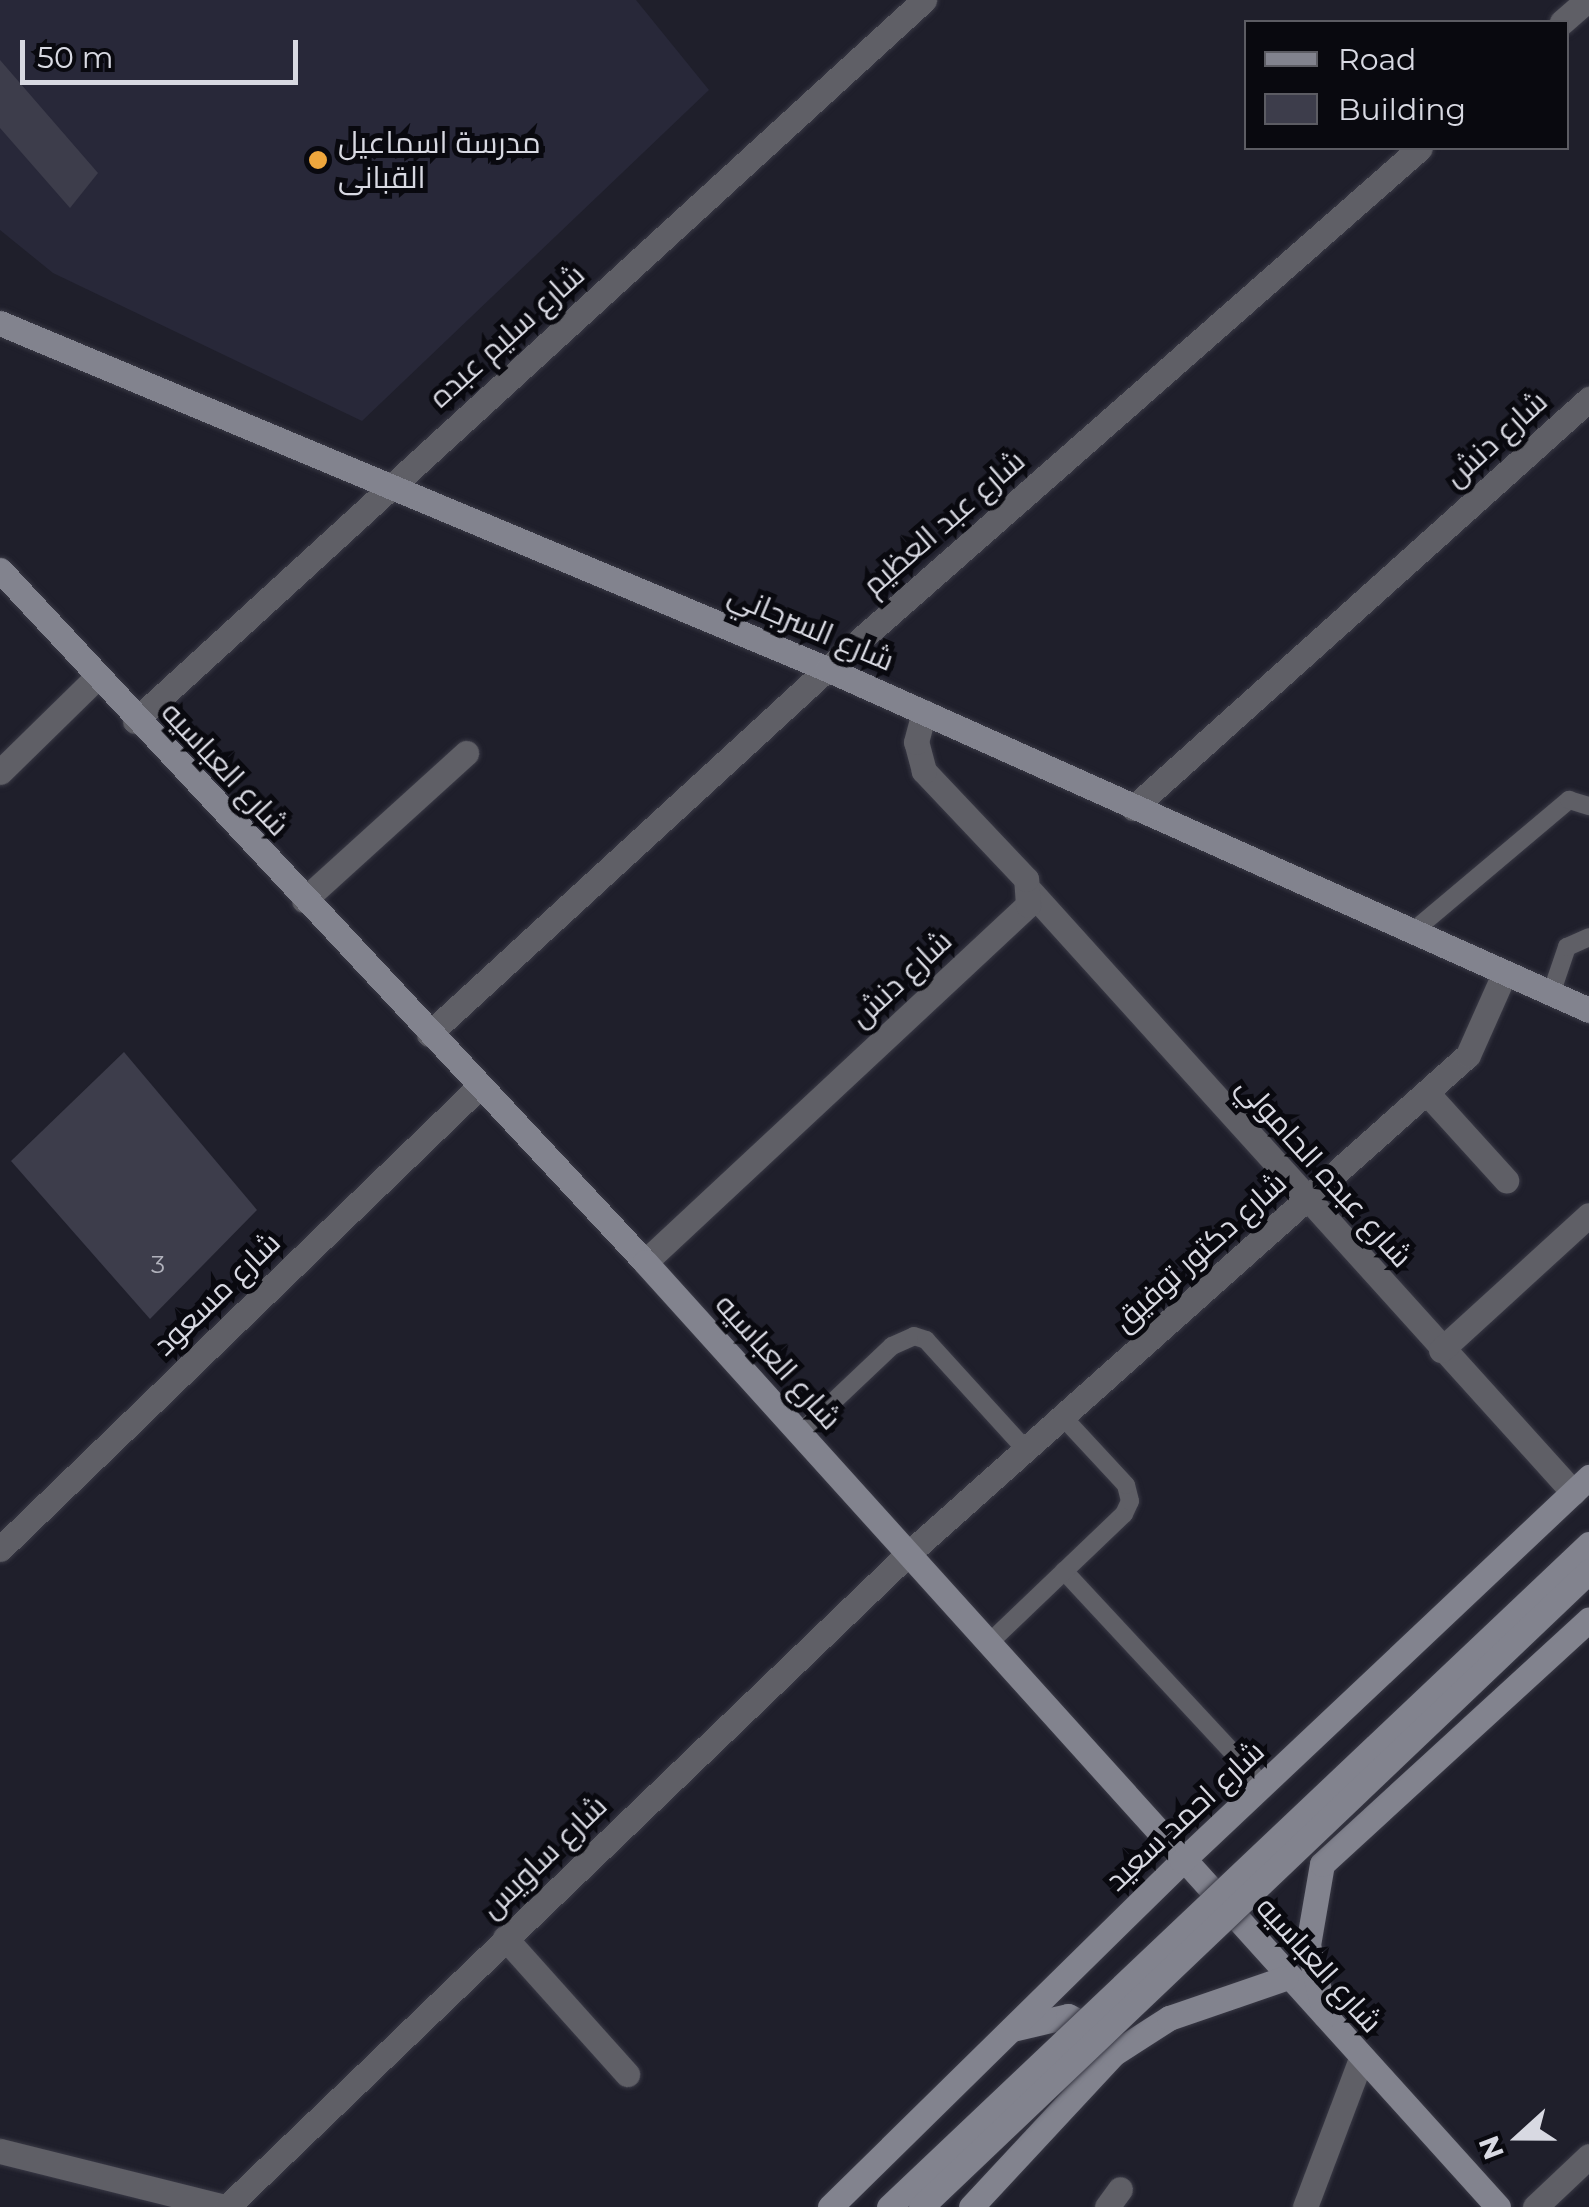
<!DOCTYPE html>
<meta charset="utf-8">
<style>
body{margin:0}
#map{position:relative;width:1589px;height:2207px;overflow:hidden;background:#1f1f2b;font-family:Montserrat,Cairo,sans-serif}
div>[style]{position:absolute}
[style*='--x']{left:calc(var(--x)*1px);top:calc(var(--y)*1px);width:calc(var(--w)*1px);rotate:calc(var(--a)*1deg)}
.built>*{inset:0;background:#282839}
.building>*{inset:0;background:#3d3d4b}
.roads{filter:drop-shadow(0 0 2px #393945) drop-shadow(0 0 2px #393945)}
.service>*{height:18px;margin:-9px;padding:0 9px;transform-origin:9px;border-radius:9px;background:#5f5f66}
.minor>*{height:25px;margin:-12.5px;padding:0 12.5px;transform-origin:12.5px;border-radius:12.5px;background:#5f5f66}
.secondary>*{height:25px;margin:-12.5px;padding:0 12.5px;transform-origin:12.5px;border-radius:12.5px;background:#82838e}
.bridges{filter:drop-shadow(0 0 2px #393945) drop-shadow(0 0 2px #393945)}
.secondary-bridge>*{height:25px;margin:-12.5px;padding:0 12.5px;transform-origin:12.5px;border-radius:12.5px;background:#82838e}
.dots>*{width:28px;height:28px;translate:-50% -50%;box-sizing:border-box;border:5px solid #09090f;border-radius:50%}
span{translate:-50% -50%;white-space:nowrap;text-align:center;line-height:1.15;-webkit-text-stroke:10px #09090f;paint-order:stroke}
.number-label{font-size:25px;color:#b1b2bc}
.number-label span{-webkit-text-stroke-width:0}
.poi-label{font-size:30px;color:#d8d9e2}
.left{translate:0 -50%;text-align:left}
.street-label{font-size:30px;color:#d8d9e2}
.legend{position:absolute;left:1244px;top:20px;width:325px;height:130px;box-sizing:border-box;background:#09090f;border:2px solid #5c5c63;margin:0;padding:12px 18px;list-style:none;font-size:30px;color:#d8d9e2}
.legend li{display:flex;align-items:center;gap:20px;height:50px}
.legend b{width:50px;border:2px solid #5c5c63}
.north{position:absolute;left:1469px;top:2087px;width:100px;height:100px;-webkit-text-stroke:8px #09090f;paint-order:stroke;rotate:249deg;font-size:28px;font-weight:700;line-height:40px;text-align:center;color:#d8d9e2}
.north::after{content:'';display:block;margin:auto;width:35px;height:45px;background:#d8d9e2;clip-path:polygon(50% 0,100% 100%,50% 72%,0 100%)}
.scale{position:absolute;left:20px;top:40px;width:278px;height:45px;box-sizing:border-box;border:5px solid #d8d9e2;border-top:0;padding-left:12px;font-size:30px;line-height:35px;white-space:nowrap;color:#d8d9e2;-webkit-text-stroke:8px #09090f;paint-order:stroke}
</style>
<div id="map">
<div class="built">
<div style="clip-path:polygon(0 0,636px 0,709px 90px,362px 421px,53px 273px,0 230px)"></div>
</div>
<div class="building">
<div style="clip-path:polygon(0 60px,98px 173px,70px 208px,0 128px)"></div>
<div style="clip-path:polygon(124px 1052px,257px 1210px,150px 1319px,11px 1161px)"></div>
</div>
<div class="roads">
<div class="service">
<div style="--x:1411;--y:933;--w:207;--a:-40.1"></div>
<div style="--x:1569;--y:800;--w:21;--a:17"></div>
<div style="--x:1551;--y:994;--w:50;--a:-71.2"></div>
<div style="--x:1567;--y:947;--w:24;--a:-24"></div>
<div style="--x:799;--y:1434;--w:128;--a:-43.4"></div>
<div style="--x:892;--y:1346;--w:24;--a:-24"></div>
<div style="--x:914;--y:1336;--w:13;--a:18"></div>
<div style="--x:926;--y:1340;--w:149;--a:47.7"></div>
<div style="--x:1064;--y:1571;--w:294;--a:47.1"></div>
<div style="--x:988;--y:1644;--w:188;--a:-43.7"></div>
<div style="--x:1124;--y:1514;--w:14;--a:-65"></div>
<div style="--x:1130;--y:1501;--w:16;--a:-104"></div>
<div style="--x:1126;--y:1485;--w:93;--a:-132.8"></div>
</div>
<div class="minor">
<div style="--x:1562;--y:22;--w:33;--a:-41"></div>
<div style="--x:135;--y:721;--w:1069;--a:-42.42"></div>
<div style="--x:0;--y:772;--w:134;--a:-44.4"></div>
<div style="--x:1133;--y:808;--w:613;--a:-41.89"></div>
<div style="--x:1031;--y:892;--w:809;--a:47.91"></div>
<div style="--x:304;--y:900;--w:219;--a:-42.2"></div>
<div style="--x:429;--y:1034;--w:540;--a:-42.52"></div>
<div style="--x:827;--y:669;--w:789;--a:-41.3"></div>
<div style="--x:1427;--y:1093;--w:118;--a:47.8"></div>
<div style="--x:645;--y:1262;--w:524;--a:-42.99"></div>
<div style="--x:1028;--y:905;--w:26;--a:-94"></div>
<div style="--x:1026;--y:879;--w:149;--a:-133.4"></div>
<div style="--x:924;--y:771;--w:30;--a:-105"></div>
<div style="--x:916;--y:742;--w:31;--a:-75"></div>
<div style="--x:1441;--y:1350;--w:200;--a:-42.4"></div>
<div style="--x:0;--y:1549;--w:665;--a:-43.97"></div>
<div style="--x:505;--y:1938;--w:183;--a:48.1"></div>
<div style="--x:0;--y:2151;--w:232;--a:14"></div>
<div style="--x:227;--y:2207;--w:942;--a:-43.8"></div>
<div style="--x:907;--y:1555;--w:751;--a:-41.71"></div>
<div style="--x:1468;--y:1055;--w:89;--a:-66"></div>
<div style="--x:1107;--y:2207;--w:22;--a:-54"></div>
<div style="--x:1305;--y:2207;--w:158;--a:-69.3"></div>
<div style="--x:1535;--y:2207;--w:74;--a:-43.4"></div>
</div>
<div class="secondary">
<div style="--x:0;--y:323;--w:896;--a:22.7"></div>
<div style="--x:827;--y:669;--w:835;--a:24.11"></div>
<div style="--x:0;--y:570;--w:946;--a:47.01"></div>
<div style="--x:645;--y:1262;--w:1273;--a:47.93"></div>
<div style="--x:1325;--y:2015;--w:72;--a:-103.7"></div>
<div style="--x:1308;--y:1945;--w:82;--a:-80.2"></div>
<div style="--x:1322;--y:1864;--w:362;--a:-42.5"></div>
<div style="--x:1012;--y:2029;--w:57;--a:-13.1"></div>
<div style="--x:1068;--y:2016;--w:16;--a:27"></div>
<div style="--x:1082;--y:2023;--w:21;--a:73"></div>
<div style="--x:830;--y:2207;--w:494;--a:-44.5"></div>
<div style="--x:1182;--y:1861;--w:560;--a:-43.33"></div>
<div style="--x:971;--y:2207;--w:209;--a:-47.1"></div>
<div style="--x:1113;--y:2054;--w:67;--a:-32.7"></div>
<div style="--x:1169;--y:2018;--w:123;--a:-19"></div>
</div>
</div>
<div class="bridges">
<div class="secondary-bridge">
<div style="--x:889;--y:2207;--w:964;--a:-43.45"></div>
<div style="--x:921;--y:2207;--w:922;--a:-43.59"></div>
</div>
</div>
<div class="dots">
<div style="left:318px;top:160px;background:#efa73d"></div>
</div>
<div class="number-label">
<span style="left:158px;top:1264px">3</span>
</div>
<div class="poi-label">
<span class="left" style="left:338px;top:160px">مدرسة اسماعيل<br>القبانى</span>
</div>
<div class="street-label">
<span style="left:507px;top:336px;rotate:-42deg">شارع سليم عبده</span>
<span style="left:1496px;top:439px;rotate:-42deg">شارع دنش</span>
<span style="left:944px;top:523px;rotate:-41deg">شارع عبد العظيم</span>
<span style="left:811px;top:628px;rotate:23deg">شارع السرجاني</span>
<span style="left:225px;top:769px;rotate:47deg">شارع العباسيه</span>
<span style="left:901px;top:979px;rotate:-43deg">شارع دنش</span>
<span style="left:1324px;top:1172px;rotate:48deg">شارع عبده الحامولي</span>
<span style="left:1200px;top:1252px;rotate:-42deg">شارع دكتور توفيق</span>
<span style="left:217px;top:1294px;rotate:-44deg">شارع مسعود</span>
<span style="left:778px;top:1362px;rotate:48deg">شارع العباسيه</span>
<span style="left:1185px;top:1816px;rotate:-43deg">شارع احمد سعيد</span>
<span style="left:544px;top:1857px;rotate:-44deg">شارع ساويس</span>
<span style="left:1319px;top:1965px;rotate:48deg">شارع العباسيه</span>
</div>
<ul class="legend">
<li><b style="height:12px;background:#82838e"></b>Road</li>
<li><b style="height:28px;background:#3d3d4b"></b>Building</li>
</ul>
<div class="north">N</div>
<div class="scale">50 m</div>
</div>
